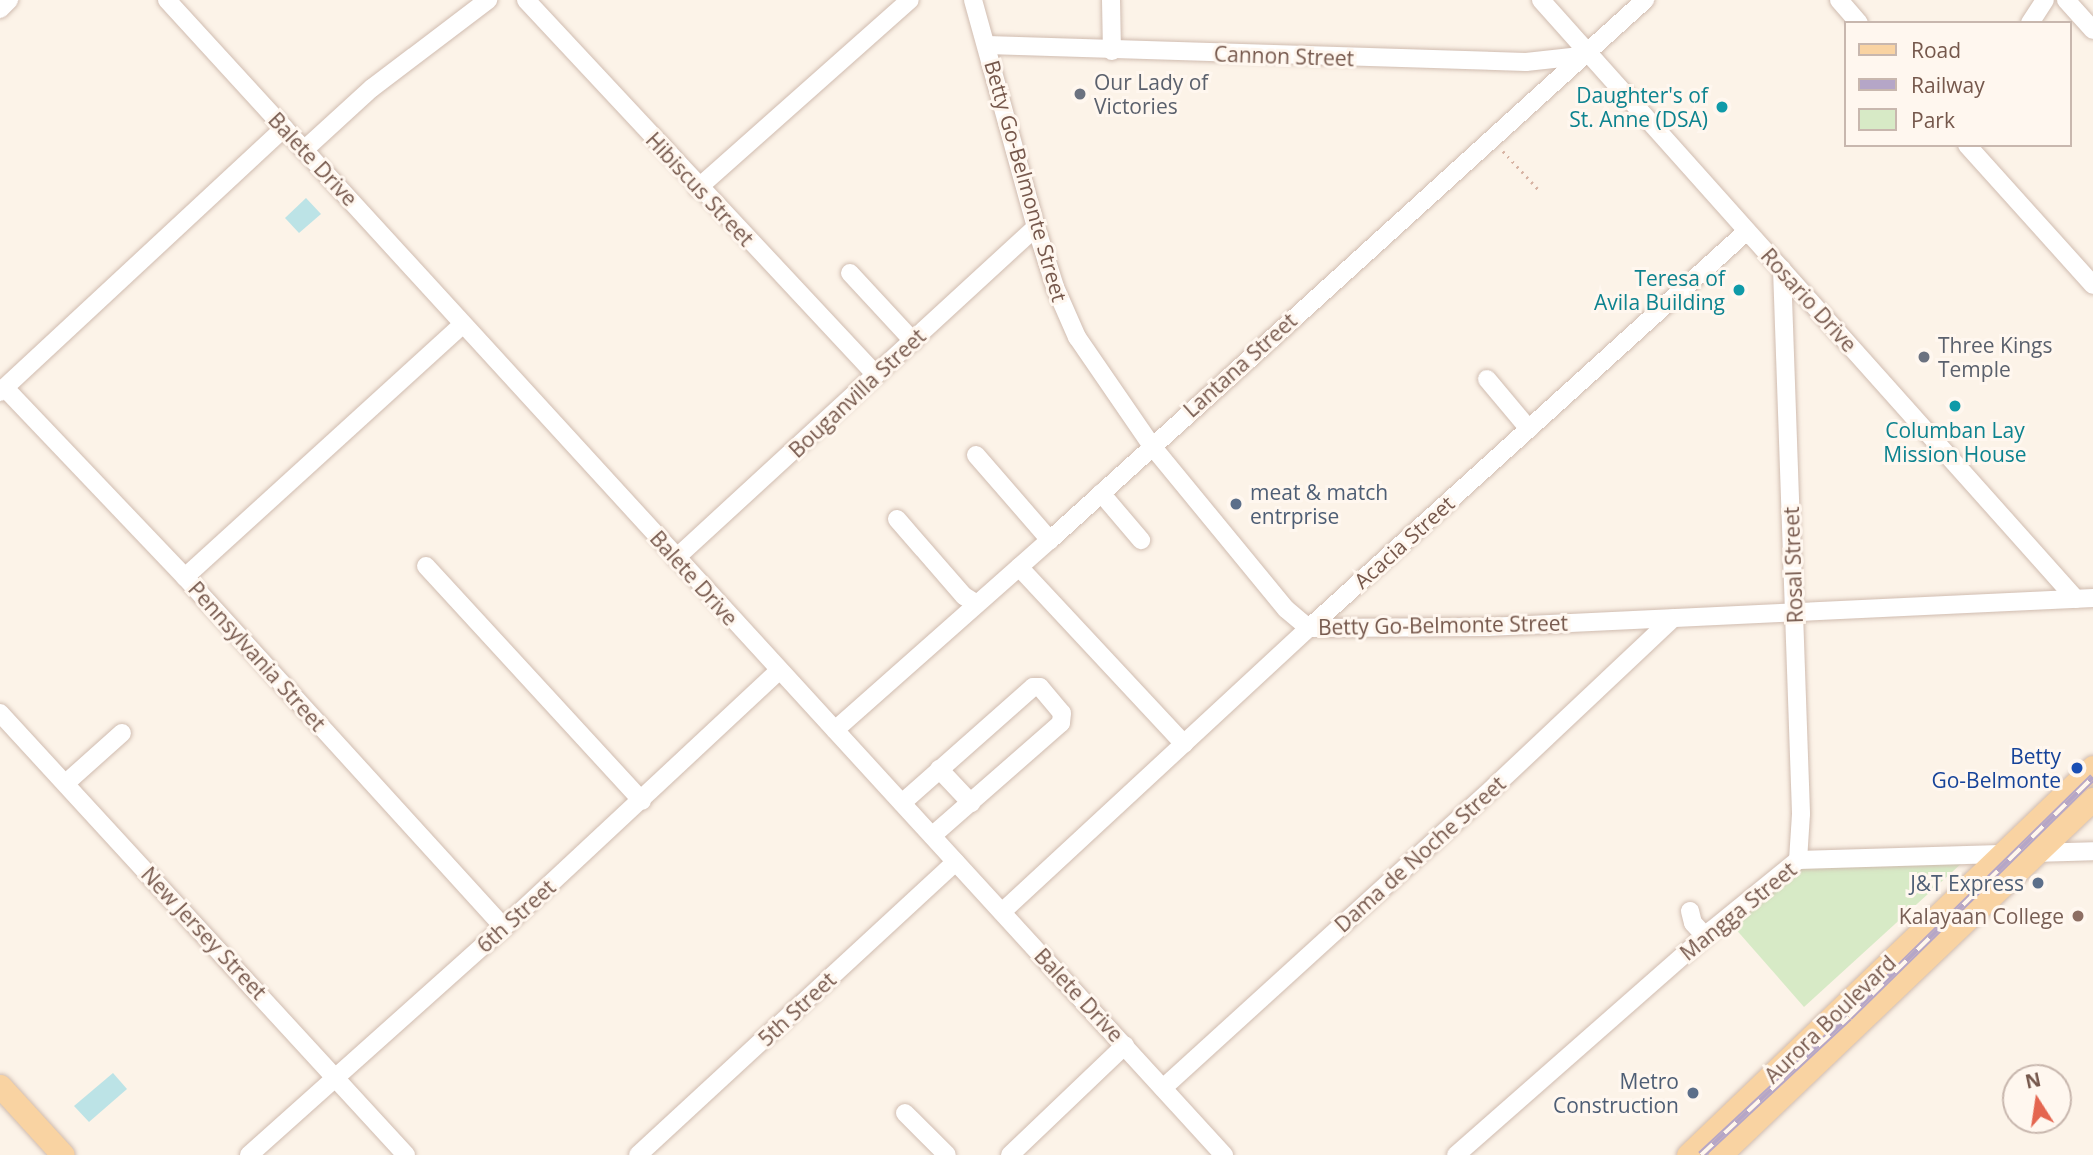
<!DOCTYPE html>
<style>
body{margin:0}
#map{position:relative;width:2093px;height:1155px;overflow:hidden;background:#fcf3e8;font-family:"Open Sans",sans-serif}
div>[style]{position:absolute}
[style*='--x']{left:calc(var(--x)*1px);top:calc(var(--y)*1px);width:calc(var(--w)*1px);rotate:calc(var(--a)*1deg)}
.green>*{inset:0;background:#d7eac6}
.water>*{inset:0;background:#bce3e6}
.path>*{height:2.5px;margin-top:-1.25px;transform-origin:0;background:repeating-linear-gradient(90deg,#d7b3a3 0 2px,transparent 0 7px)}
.roads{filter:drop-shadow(0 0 2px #d0bcb0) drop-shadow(0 0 2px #d0bcb0)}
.minor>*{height:18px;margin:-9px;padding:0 9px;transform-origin:9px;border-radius:9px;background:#fff}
.major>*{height:23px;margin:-11.5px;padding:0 11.5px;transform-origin:11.5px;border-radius:11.5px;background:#f9d3a2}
.rail>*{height:8px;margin-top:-4px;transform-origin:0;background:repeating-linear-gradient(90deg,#fff7ef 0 16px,#b5a6c7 0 32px);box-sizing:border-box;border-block:2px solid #b5a6c7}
.dots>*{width:19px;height:19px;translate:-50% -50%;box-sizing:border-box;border:4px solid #fff7ef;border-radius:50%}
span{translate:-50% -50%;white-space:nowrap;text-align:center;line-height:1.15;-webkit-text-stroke:6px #fff7ef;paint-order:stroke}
.street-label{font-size:21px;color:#76584c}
.worship-label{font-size:21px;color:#5b616d}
.left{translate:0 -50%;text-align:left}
.culture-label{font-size:21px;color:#0d838f}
.right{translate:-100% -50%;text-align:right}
.service-label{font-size:21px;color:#4e5e75}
.transit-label{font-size:21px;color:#164399}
.education-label{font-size:21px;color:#785e54}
.legend{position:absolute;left:1844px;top:21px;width:228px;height:126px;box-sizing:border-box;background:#fff7ef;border:2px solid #c8b7ae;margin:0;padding:9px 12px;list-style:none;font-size:21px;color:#76584c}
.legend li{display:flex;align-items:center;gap:14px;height:35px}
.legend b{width:35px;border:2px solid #c8b7ae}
.north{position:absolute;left:2002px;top:1064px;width:70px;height:70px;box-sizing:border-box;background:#fff7ef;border:2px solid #c8b7ae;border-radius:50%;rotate:348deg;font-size:19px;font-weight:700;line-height:28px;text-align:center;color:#76584c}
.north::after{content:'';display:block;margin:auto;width:24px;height:32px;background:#e46650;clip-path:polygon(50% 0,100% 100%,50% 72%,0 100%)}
</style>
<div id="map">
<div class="green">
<div style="clip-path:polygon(1963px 862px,1804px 1007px,1733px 926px,1802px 868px)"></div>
</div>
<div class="water">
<div style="clip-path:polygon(306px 198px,321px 214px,299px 233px,285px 218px)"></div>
<div style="clip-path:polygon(113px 1073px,127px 1089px,89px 1122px,74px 1106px)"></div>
</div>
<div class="path">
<div style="--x:1503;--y:151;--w:53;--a:47.3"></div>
</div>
<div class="roads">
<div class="minor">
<div style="--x:167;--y:0;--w:1566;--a:47.54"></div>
<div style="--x:526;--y:0;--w:513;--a:46.97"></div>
<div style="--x:973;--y:0;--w:236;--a:74.5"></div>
<div style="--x:1036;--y:227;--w:63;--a:72.4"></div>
<div style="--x:1055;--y:287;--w:55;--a:66.3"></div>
<div style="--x:1077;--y:337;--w:132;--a:55.5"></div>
<div style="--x:1152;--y:446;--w:211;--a:50.6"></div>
<div style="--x:1286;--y:609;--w:30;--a:40"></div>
<div style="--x:1309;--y:628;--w:178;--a:-0.3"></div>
<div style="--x:1487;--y:627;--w:607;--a:-2.74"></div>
<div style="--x:1111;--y:0;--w:51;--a:88.9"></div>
<div style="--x:1541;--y:0;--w:803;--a:48.23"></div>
<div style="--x:1839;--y:0;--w:30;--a:49"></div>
<div style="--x:2066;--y:0;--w:40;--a:48"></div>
<div style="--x:0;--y:9;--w:13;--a:-45"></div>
<div style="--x:2030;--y:23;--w:27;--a:-57"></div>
<div style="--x:987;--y:45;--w:539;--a:1.81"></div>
<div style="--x:1526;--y:62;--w:55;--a:-6.2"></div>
<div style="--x:1967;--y:145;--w:188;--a:48"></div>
<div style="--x:304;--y:150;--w:92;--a:-42.4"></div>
<div style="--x:372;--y:88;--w:146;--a:-37.2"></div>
<div style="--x:698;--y:188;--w:283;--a:-41.6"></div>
<div style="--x:1782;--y:269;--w:545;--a:88"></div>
<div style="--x:1801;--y:814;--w:46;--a:93.7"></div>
<div style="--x:850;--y:273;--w:93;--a:47.2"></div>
<div style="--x:1487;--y:379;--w:65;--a:50"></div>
<div style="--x:5;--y:388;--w:261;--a:46.4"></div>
<div style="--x:185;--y:577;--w:474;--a:47.7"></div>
<div style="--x:0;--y:392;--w:388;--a:-42.9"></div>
<div style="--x:976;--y:455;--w:113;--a:49"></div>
<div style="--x:1101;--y:493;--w:62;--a:49.6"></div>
<div style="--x:897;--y:519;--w:102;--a:49"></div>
<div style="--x:964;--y:596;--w:15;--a:32"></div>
<div style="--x:676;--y:558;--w:489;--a:-42.6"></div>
<div style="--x:426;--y:566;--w:319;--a:47.4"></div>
<div style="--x:1019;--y:567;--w:242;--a:47"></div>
<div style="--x:185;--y:577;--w:374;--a:-42.3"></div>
<div style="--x:0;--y:713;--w:600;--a:47.43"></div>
<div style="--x:835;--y:730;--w:287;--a:-41.5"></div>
<div style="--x:1050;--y:540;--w:804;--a:-42.23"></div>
<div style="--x:939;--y:769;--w:47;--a:46.7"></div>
<div style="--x:66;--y:783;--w:75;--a:-41.8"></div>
<div style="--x:902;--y:803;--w:175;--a:-41.5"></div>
<div style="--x:1033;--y:687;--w:7;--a:0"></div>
<div style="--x:1040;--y:687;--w:34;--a:50"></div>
<div style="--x:1062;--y:713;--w:10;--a:96"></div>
<div style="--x:1061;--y:723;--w:171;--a:138.8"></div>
<div style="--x:1690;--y:911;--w:12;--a:76"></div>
<div style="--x:1693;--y:923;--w:18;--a:47"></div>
<div style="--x:1002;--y:912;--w:418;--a:-42.8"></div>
<div style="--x:1309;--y:628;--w:591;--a:-42.19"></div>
<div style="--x:1163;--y:1088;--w:450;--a:-42.3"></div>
<div style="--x:1496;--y:785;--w:243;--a:-43.3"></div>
<div style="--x:905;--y:1113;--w:59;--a:45"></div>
<div style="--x:249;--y:1155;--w:342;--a:-41.8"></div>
<div style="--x:504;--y:927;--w:376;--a:-43"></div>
<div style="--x:638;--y:1155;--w:432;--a:-42.7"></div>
<div style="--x:1010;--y:1155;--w:159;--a:-43.7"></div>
<div style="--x:1456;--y:1155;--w:341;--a:-41.3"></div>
<div style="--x:1712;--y:930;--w:111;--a:-39.1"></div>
<div style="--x:1798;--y:860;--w:295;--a:-1.7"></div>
</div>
<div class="major">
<div style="--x:0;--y:1086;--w:93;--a:47.6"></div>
<div style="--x:1688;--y:1155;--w:561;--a:-43.77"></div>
<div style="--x:1720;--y:1155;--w:516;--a:-43.66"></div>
</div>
</div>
<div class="rail">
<div style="--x:1701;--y:1155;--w:202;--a:-43"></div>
<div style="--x:1849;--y:1017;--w:342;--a:-44.5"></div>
</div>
<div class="dots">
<div style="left:1080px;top:94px;background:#6b7280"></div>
<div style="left:1722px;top:107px;background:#0f9aa8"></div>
<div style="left:1739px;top:290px;background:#0f9aa8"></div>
<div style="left:1924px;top:357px;background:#6b7280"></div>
<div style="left:1955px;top:406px;background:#0f9aa8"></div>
<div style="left:1236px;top:504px;background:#5c6f8a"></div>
<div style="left:2077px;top:768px;background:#1a4fb4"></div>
<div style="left:2038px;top:883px;background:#5c6f8a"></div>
<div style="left:2078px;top:916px;background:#8d6e63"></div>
<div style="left:1693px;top:1093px;background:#5c6f8a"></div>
</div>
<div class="street-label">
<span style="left:1284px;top:56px;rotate:2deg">Cannon Street</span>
<span style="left:313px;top:159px;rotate:47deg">Balete Drive</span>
<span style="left:1026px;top:181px;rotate:74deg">Betty Go-Belmonte Street</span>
<span style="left:700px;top:189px;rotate:47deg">Hibiscus Street</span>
<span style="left:1809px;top:300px;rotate:48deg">Rosario Drive</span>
<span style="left:1240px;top:365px;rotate:-42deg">Lantana Street</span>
<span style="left:857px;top:393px;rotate:-43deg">Bouganvilla Street</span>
<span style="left:1404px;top:542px;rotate:-42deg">Acacia Street</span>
<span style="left:1793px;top:565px;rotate:-92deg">Rosal Street</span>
<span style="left:694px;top:578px;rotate:48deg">Balete Drive</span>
<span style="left:1443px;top:625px;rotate:-1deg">Betty Go-Belmonte Street</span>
<span style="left:257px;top:656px;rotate:48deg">Pennsylvania Street</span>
<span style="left:1420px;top:854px;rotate:-42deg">Dama de Noche Street</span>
<span style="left:1738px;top:911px;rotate:-39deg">Mangga Street</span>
<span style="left:516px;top:916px;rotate:-42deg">6th Street</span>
<span style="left:204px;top:933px;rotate:47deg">New Jersey Street</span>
<span style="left:1079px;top:995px;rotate:47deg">Balete Drive</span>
<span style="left:797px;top:1009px;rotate:-43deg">5th Street</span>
<span style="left:1830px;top:1019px;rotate:-44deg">Aurora Boulevard</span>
</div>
<div class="worship-label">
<span class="left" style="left:1094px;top:94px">Our Lady of<br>Victories</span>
<span class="left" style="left:1938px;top:357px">Three Kings<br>Temple</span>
</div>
<div class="culture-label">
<span class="right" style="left:1708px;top:107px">Daughter's of<br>St. Anne (DSA)</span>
<span class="right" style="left:1725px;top:290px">Teresa of<br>Avila Building</span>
<span style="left:1955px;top:442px">Columban Lay<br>Mission House</span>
</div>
<div class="service-label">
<span class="left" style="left:1250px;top:504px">meat &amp; match<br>entrprise</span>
<span class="right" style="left:2024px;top:883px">J&amp;T Express</span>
<span class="right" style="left:1679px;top:1093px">Metro<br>Construction</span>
</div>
<div class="transit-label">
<span class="right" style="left:2061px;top:768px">Betty<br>Go-Belmonte</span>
</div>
<div class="education-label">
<span class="right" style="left:2064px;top:916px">Kalayaan College</span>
</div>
<ul class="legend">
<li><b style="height:9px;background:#f9d3a2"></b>Road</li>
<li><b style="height:9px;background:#b5a6c7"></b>Railway</li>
<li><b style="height:19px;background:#d7eac6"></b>Park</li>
</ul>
<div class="north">N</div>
</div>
